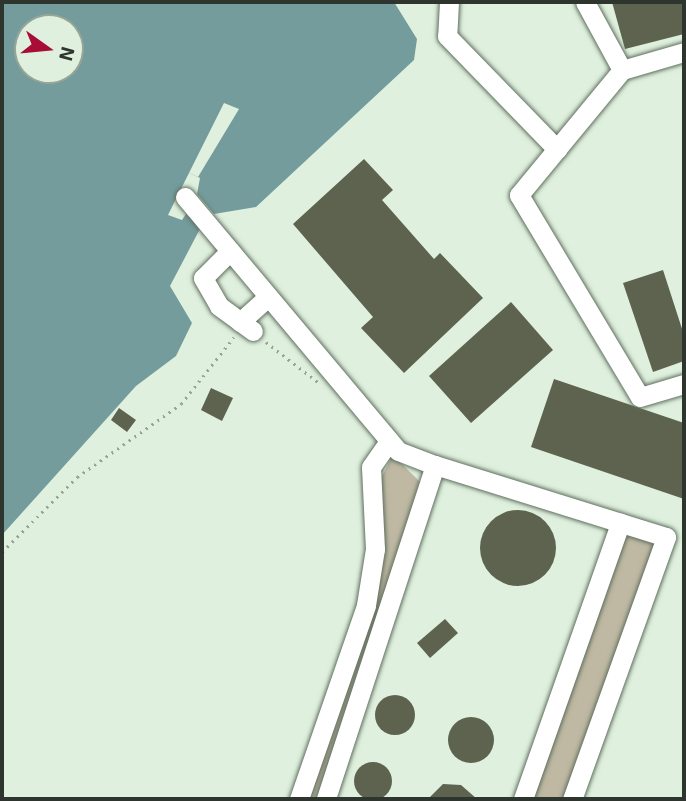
<!DOCTYPE html>
<style>
body{margin:0}
#map{position:relative;width:686px;height:801px;overflow:hidden;background:#dff1de;font-family:"Exo 2",sans-serif}
div>[style]{position:absolute}
[style*='--x']{left:calc(var(--x)*1px);top:calc(var(--y)*1px);width:calc(var(--w)*1px);rotate:calc(var(--a)*1deg)}
.green>*{inset:0;background:#bfb9a3}
.water>*{inset:0;background:#749c9d}
.pier>*{inset:0;background:#dff1de}
.building>*{inset:0;background:#5e634f}
.round{border-radius:50%}
.path>*{height:2.5px;margin-top:-1.25px;transform-origin:0;background:repeating-linear-gradient(90deg,#96a395 0 2px,transparent 0 7px)}
.roads{filter:drop-shadow(0 0 2px #606f5f) drop-shadow(0 0 2px #606f5f)}
.minor>*{height:19px;margin:-9.5px;padding:0 9.5px;transform-origin:9.5px;border-radius:9.5px;background:#fff}
span{translate:-50% -50%;white-space:nowrap;text-align:center;line-height:1.15;-webkit-text-stroke:7px #dff1de;paint-order:stroke}
.frame{position:absolute;inset:0;border:4px solid #2e352e;pointer-events:none}
.north{position:absolute;left:14px;top:14px;width:70px;height:70px;box-sizing:border-box;background:#dff1de;border:2px solid #98a698;border-radius:50%;rotate:105deg;font-size:19px;font-weight:700;line-height:28px;text-align:center;color:#2e352e}
.north::after{content:'';display:block;margin:auto;width:24px;height:32px;background:#a70d37;clip-path:polygon(50% 0,100% 100%,50% 72%,0 100%)}
</style>
<div id="map">
<div class="green">
<div style="clip-path:polygon(393px 455px,420px 482px,320px 799px,304px 799px,371px 604px,379px 482px)"></div>
<div style="clip-path:polygon(622px 533px,658px 542px,568px 799px,529px 799px)"></div>
</div>
<div class="water">
<div style="clip-path:polygon(evenodd,2px 2px,394px 2px,417px 39px,414px 60px,256px 207px,214px 214px,197px 194px,200px 178px,189px 173px,168px 215px,182px 220px,186px 214px,201px 227px,170px 286px,192px 323px,176px 356px,136px 386px,2px 535px,2px 2px,28px 28px,70px 28px,70px 70px,28px 70px,28px 28px)"></div>
</div>
<div class="pier">
<div style="clip-path:polygon(224px 103px,239px 109px,198px 177px,189px 173px)"></div>
</div>
<div class="building">
<div style="clip-path:polygon(612px 2px,684px 2px,684px 34px,625px 49px)"></div>
<div style="clip-path:polygon(364px 159px,393px 190px,382px 200px,434px 259px,440px 253px,483px 298px,404px 373px,361px 328px,373px 317px,293px 224px)"></div>
<div style="clip-path:polygon(663px 270px,684px 335px,684px 361px,653px 372px,623px 283px)"></div>
<div style="clip-path:polygon(511px 302px,553px 350px,471px 423px,429px 376px)"></div>
<div style="clip-path:polygon(554px 379px,684px 423px,684px 499px,531px 447px)"></div>
<div style="clip-path:polygon(211px 388px,233px 398px,222px 421px,201px 410px)"></div>
<div style="clip-path:polygon(119px 408px,136px 420px,127px 432px,111px 420px)"></div>
<div class="round" style="left:480px;top:510px;width:76px;height:76px"></div>
<div style="clip-path:polygon(445px 619px,458px 633px,430px 658px,417px 643px)"></div>
<div class="round" style="left:375px;top:695px;width:40px;height:40px"></div>
<div class="round" style="left:448px;top:717px;width:46px;height:46px"></div>
<div class="round" style="left:354px;top:762px;width:38px;height:38px"></div>
<div style="clip-path:polygon(443px 784px,461px 785px,477px 799px,428px 799px)"></div>
</div>
<div class="path">
<div style="--x:266;--y:342;--w:66;--a:37.6"></div>
<div style="--x:2;--y:552;--w:106;--a:-45"></div>
<div style="--x:77;--y:477;--w:127;--a:-35.1"></div>
<div style="--x:181;--y:404;--w:85;--a:-51.7"></div>
</div>
<div class="roads">
<div class="minor">
<div style="--x:449;--y:2;--w:34;--a:93"></div>
<div style="--x:447;--y:36;--w:158;--a:45.8"></div>
<div style="--x:585;--y:2;--w:77;--a:61.4"></div>
<div style="--x:684;--y:52;--w:65;--a:163.8"></div>
<div style="--x:622;--y:70;--w:162;--a:129.5"></div>
<div style="--x:519;--y:195;--w:235;--a:59.1"></div>
<div style="--x:640;--y:397;--w:46;--a:-16.5"></div>
<div style="--x:185;--y:197;--w:331;--a:50"></div>
<div style="--x:398;--y:451;--w:40;--a:21"></div>
<div style="--x:435;--y:465;--w:351;--a:108.1"></div>
<div style="--x:230;--y:251;--w:38;--a:135"></div>
<div style="--x:203;--y:278;--w:32;--a:60"></div>
<div style="--x:219;--y:306;--w:42;--a:36.3"></div>
<div style="--x:240;--y:322;--w:38;--a:-42"></div>
<div style="--x:435;--y:465;--w:242;--a:17.3"></div>
<div style="--x:666;--y:537;--w:278;--a:109.7"></div>
<div style="--x:299;--y:799;--w:205;--a:-70.9"></div>
<div style="--x:366;--y:605;--w:57;--a:-80.9"></div>
<div style="--x:375;--y:549;--w:82;--a:-92.8"></div>
<div style="--x:371;--y:467;--w:32;--a:-55"></div>
<div style="--x:523;--y:799;--w:293;--a:-70.6"></div>
</div>
</div>
<div class="frame"></div>
<div class="north">N</div>
</div>
